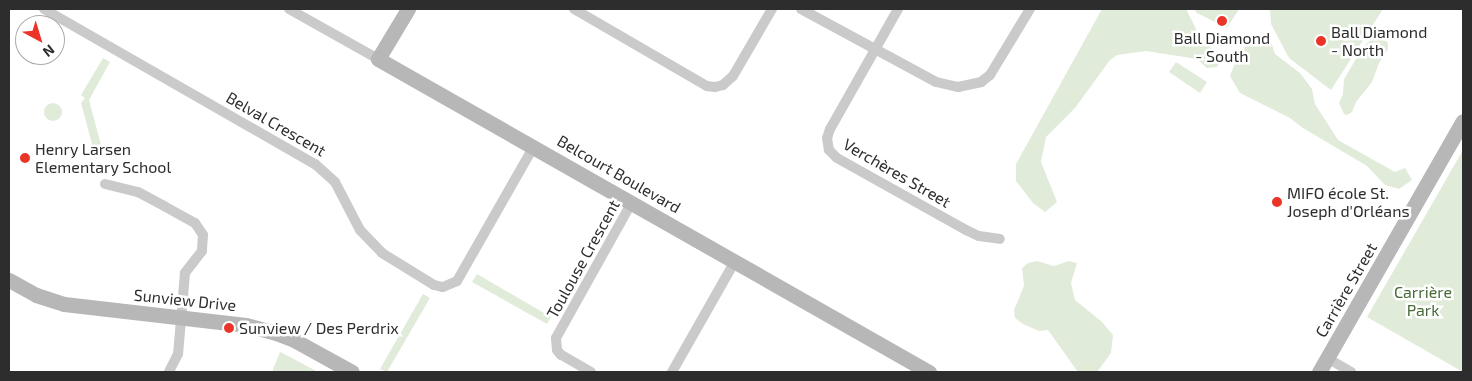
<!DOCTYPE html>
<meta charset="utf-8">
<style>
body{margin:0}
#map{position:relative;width:1472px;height:381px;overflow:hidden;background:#fff;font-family:"Exo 2",sans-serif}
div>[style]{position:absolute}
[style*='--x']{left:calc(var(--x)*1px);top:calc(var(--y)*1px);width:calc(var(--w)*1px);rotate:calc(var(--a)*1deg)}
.green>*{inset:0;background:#e1ebda}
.round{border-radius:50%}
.street>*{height:10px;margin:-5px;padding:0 5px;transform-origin:5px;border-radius:5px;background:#cacaca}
.secondary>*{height:15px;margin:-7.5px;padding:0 7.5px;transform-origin:7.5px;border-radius:7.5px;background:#b7b7b7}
.dots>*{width:14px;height:14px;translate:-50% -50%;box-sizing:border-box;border:2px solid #fff;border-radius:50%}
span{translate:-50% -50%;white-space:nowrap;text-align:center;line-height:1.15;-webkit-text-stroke:5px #fff;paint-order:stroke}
.poi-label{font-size:16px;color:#2d2d2d}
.left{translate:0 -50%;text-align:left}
.street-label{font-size:16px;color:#2d2d2d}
.park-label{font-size:16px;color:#496a39}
.frame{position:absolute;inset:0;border:10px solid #2d2d2d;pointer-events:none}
.north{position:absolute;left:15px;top:15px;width:50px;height:50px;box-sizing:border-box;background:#fff;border:1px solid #ababab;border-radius:50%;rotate:141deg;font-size:14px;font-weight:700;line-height:20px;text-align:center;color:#2d2d2d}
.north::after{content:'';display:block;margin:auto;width:18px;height:22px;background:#eb3428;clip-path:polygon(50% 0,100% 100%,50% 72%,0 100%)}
</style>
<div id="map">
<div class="green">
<div style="clip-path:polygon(1102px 9px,1186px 9px,1200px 37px,1222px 59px,1217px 67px,1207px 68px,1197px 59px,1146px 51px,1117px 55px,1110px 60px,1075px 108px,1046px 137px,1041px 162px,1057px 202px,1045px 212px,1033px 203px,1016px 181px,1016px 164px)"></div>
<div style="clip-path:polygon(1194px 9px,1239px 9px,1227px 28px,1197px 13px)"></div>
<div style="clip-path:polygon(1270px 9px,1383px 9px,1331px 90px,1289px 58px,1271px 24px)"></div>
<div style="clip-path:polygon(1268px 33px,1275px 54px,1300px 73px,1312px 89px,1315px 104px,1338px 140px,1395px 172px,1405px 168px,1412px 180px,1399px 189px,1385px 185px,1367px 166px,1303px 128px,1290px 118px,1240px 93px,1230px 76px,1239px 53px,1259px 34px)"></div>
<div style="clip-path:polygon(1377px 38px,1384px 38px,1388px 43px,1388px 49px,1379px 63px,1372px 82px,1356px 102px,1352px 112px,1347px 115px,1344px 114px,1339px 103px,1343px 94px,1344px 79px,1362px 49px,1368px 42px)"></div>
<div style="clip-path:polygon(103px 58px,110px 62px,89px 100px,104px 156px,96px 159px,81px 103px,85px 98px,81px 95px)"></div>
<div style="clip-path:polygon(1176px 62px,1207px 82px,1200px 93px,1169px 72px)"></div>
<div class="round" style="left:44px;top:103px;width:18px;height:18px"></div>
<div style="clip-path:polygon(1463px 150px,1463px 372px,1367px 317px)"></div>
<div style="clip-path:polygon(1037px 261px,1054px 266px,1069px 261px,1077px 263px,1071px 283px,1075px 300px,1102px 322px,1113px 335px,1111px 353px,1097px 372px,1078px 372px,1048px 330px,1039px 331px,1023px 324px,1015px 318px,1014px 310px,1024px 286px,1022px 268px,1028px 263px)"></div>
<div style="clip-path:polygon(477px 274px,551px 317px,547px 324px,472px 282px)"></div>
<div style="clip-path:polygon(423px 294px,430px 298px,387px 372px,380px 369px)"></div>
<div style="clip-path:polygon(280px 352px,290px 357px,318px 372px,272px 372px)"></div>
</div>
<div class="street">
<div style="--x:44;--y:9;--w:312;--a:29.8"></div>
<div style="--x:315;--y:164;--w:27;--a:42"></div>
<div style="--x:335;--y:182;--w:54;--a:62.5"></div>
<div style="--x:360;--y:230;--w:32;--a:46"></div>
<div style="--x:382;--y:253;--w:61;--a:31.6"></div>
<div style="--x:434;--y:285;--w:9;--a:13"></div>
<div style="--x:443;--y:287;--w:15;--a:-23"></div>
<div style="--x:457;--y:281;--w:155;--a:-60.3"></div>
<div style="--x:289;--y:9;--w:102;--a:29.3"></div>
<div style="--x:574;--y:9;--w:154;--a:30.1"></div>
<div style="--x:707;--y:86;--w:8;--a:7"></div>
<div style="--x:715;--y:87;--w:8;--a:-14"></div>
<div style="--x:723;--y:85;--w:13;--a:-42"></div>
<div style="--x:733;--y:76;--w:78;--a:-59.8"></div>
<div style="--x:801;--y:9;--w:153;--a:28.4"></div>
<div style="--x:936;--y:82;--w:23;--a:13"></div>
<div style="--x:958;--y:87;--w:24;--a:-12"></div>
<div style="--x:981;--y:82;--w:11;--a:-38"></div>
<div style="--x:990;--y:75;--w:77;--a:-58.8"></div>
<div style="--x:898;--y:9;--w:138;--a:119.5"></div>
<div style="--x:830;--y:129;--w:9;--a:108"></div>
<div style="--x:827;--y:138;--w:12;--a:81"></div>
<div style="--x:829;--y:150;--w:11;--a:45"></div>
<div style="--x:837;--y:158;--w:148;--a:29.2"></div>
<div style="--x:966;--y:230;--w:14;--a:25"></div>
<div style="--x:979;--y:236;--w:21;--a:8"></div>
<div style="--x:105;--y:184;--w:34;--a:14"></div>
<div style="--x:138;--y:192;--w:30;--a:28"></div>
<div style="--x:164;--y:206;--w:35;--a:29"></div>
<div style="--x:195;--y:223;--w:14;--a:56"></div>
<div style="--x:203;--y:235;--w:16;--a:94"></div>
<div style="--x:202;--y:251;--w:28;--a:128"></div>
<div style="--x:185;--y:273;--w:81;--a:94.9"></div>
<div style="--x:178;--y:354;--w:20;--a:117"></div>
<div style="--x:1327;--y:358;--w:28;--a:30"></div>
<div style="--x:591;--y:372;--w:34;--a:-150"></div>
<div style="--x:561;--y:355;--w:6;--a:-129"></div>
<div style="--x:557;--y:350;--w:12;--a:-95"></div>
<div style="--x:556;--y:338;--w:156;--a:-60.8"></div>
<div style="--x:672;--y:372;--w:128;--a:-60.4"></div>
</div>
<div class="secondary">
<div style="--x:408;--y:9;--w:58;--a:121"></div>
<div style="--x:378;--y:59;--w:634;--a:29.6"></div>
<div style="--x:9;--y:280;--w:31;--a:29"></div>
<div style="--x:36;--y:295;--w:29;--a:18"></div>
<div style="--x:64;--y:304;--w:183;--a:6.6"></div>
<div style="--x:246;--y:325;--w:31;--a:15"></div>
<div style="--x:276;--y:333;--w:19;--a:21"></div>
<div style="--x:294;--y:340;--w:66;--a:28.9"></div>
<div style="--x:1319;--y:372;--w:289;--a:-60.2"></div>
</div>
<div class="dots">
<div style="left:1222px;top:21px;background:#eb3428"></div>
<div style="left:1321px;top:41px;background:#eb3428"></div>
<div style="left:25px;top:158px;background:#eb3428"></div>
<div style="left:1277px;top:202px;background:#eb3428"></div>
<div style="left:229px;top:328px;background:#eb3428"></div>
</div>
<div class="poi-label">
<span class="left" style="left:1331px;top:41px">Ball Diamond<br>- North</span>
<span style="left:1222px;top:47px">Ball Diamond<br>- South</span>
<span class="left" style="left:35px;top:158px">Henry Larsen<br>Elementary School</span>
<span class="left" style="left:1287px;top:202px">MIFO école St.<br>Joseph d'Orléans</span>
<span class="left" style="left:239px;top:328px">Sunview / Des Perdrix</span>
</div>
<div class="street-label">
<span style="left:276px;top:124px;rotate:30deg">Belval Crescent</span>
<span style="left:897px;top:173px;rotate:30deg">Verchères Street</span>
<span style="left:619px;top:174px;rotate:30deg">Belcourt Boulevard</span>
<span style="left:583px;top:259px;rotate:-61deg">Toulouse Crescent</span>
<span style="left:1346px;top:290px;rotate:-60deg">Carrière Street</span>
<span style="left:185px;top:300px;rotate:6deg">Sunview Drive</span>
</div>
<div class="park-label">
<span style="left:1423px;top:301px">Carrière<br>Park</span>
</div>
<div class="frame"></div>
<div class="north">N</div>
</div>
